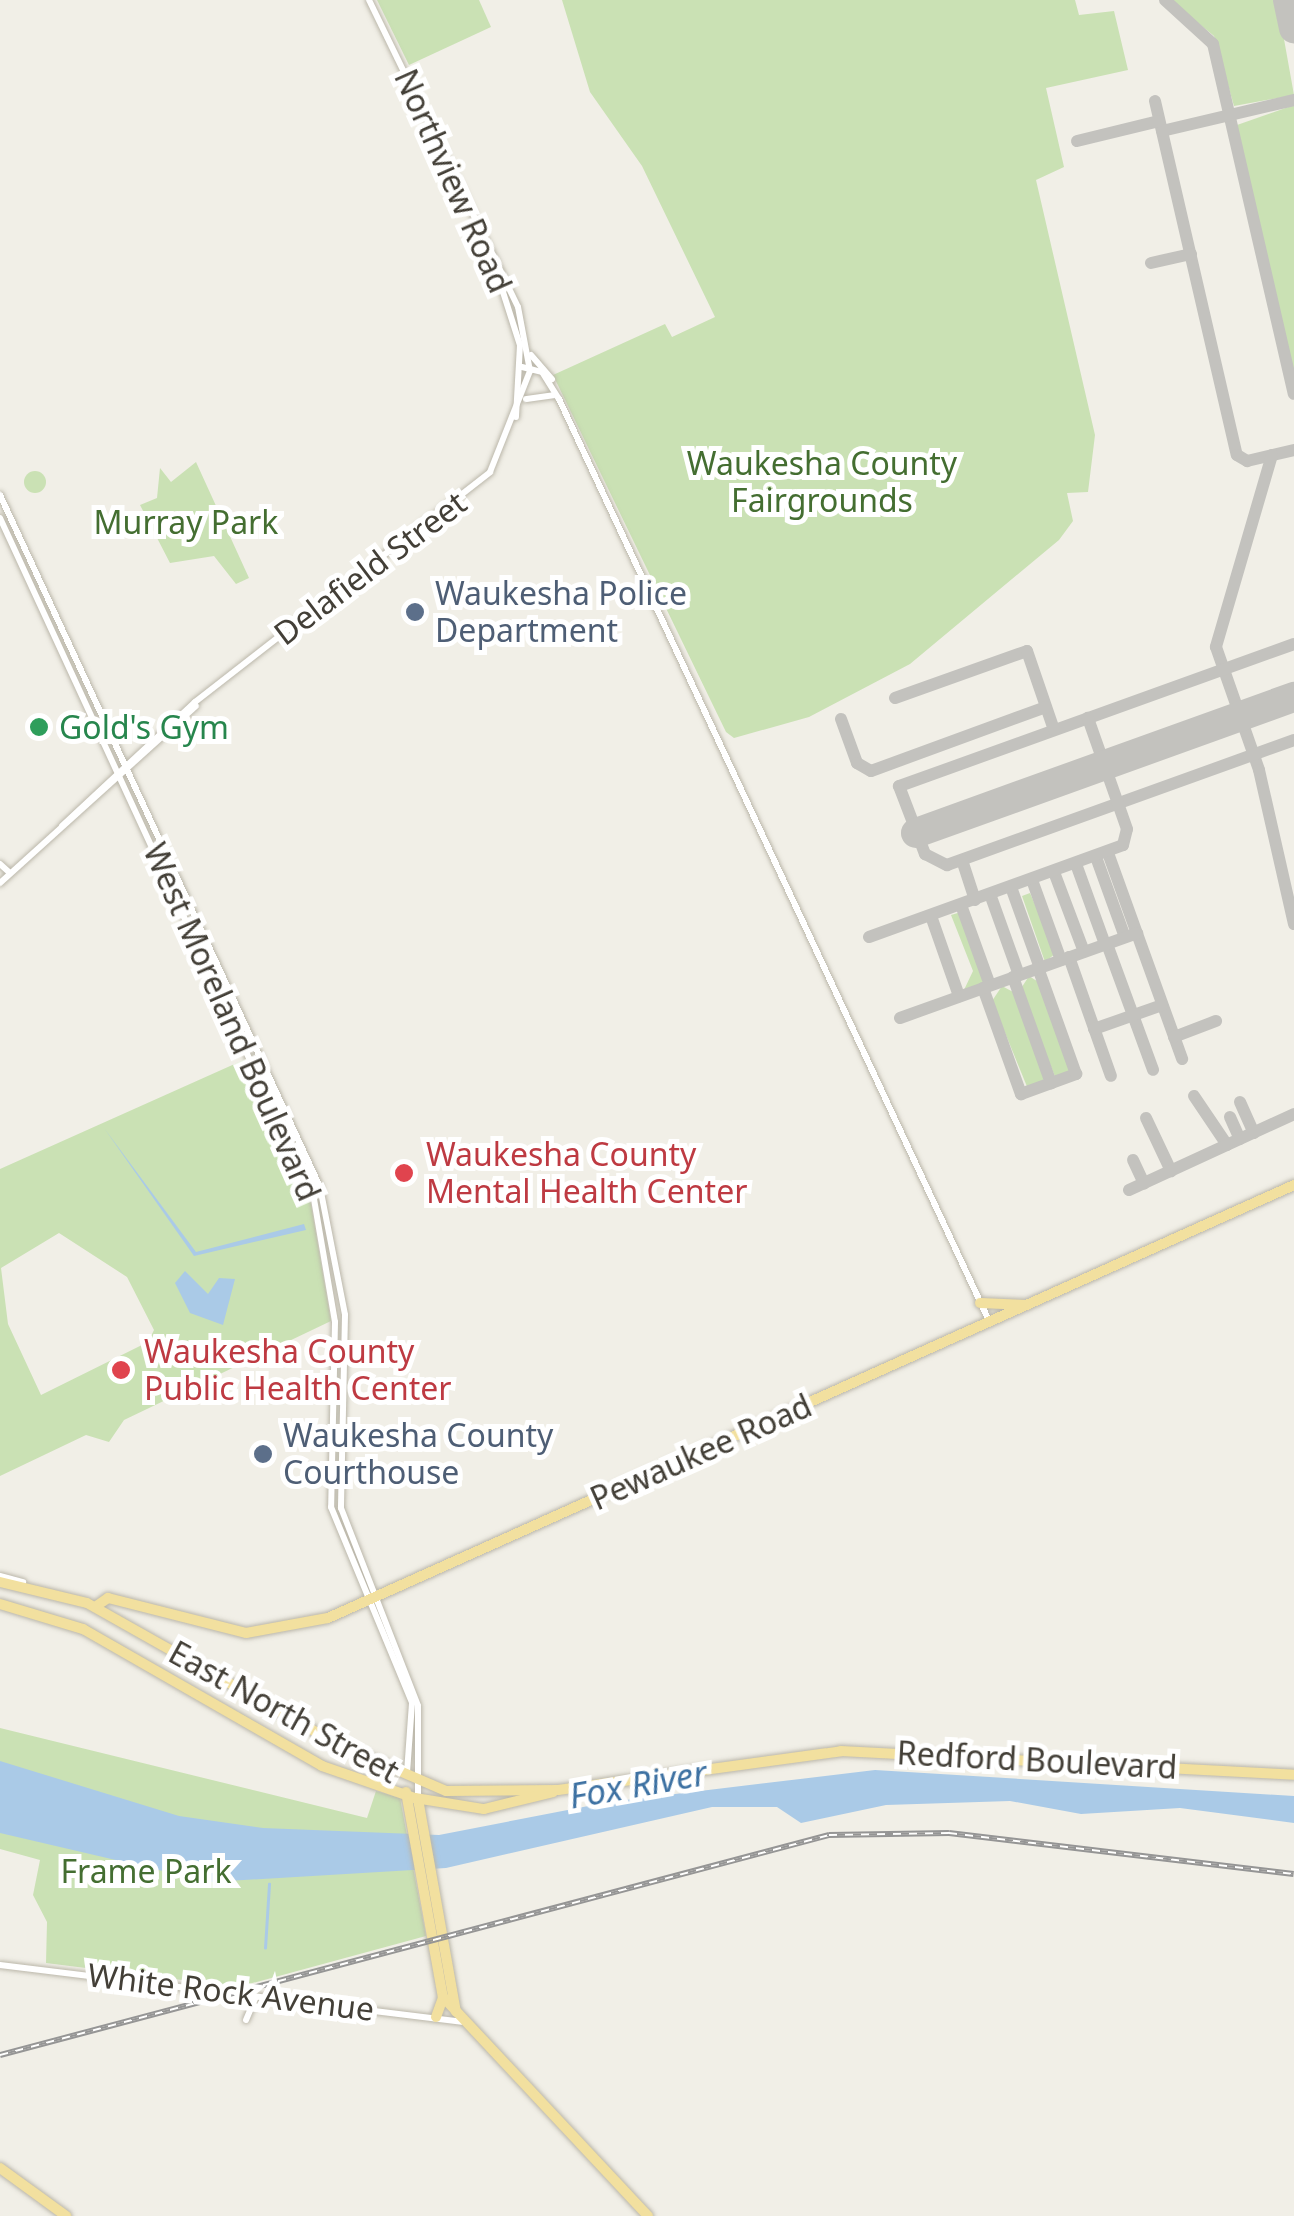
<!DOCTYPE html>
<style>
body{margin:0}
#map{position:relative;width:1294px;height:2216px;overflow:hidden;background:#f1efe7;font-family:"Noto Sans",sans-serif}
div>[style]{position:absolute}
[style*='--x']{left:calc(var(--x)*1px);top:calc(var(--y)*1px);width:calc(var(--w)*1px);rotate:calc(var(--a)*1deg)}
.green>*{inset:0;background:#cae1b4}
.round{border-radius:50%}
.water>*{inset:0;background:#aacae7}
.stream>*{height:2.5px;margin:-1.25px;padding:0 1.25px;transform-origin:1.25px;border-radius:1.25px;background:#aacae7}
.taxiway>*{height:12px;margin:-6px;padding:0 6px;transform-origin:6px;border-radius:6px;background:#c3c2be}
.runway>*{height:30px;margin:-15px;padding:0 15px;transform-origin:15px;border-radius:15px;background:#c3c2be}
.roads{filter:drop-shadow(0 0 2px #bbb7aa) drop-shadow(0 0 2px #bbb7aa)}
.minor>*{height:6px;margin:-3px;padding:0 3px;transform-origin:3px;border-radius:3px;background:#fff}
.major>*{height:10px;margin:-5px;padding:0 5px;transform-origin:5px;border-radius:5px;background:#f2e09f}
.rail>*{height:6px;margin-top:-3px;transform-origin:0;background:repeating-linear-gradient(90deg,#fff 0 8px,#959595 0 16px);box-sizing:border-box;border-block:2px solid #959595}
.dots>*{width:28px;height:28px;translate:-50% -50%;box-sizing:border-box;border:5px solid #fff;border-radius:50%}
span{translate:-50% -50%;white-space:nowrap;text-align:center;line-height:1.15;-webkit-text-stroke:10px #fff;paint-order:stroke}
.street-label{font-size:32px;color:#433f37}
.park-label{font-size:32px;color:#446e31}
.service-label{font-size:32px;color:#4e5e75}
.left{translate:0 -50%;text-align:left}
.leisure-label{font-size:32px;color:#27864d}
.health-label{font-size:32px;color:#be3a42}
.water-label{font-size:35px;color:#3d71a2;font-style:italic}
</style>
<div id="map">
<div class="green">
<div style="clip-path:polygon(377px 0,479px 0,491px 27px,409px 65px)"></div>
<div style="clip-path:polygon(562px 0,1075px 0,1079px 15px,1114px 11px,1128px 70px,1046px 88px,1064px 167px,1036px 180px,1095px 435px,1088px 492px,1067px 493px,1073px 521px,1059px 540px,910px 664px,809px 717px,734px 738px,726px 732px,553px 375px,665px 324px,672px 337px,715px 317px,642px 166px,590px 92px)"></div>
<div style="clip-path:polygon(1170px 0,1277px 0,1294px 95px,1234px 106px,1214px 36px)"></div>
<div style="clip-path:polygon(1294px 105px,1294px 376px,1237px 125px)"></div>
<div style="clip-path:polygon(196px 462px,249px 578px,236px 584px,214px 556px,170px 563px,140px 505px,157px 498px,160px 468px,171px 482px)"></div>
<div class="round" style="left:24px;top:471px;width:22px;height:22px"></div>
<div style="clip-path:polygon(1030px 893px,1056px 953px,1045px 962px,1022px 896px)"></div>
<div style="clip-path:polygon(961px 912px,986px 982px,963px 992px,973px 971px,951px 915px)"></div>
<div style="clip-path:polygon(1029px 976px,1040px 983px,1072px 1069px,1056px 1079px,1020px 990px)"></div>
<div style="clip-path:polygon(1002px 986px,1015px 993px,1046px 1078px,1028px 1089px,992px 1001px)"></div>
<div style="clip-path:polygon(evenodd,248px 1058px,311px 1204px,331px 1321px,124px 1420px,109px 1442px,86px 1435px,0 1476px,0 1169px,248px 1058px,59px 1233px,127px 1277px,154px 1330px,148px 1342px,41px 1395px,8px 1324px,1px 1268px,59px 1233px)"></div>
<div style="clip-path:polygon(0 1728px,367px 1818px,376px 1791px,400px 1798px,426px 1936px,238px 1987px,46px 1963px,47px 1922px,33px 1895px,40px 1860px,0 1849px)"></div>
</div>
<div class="water">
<div style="clip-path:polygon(104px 1128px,196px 1252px,304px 1224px,306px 1230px,194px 1256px)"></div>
<div style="clip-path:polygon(185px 1271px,208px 1294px,219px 1278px,235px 1279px,223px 1325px,190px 1313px,175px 1283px)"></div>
<div style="clip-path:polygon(0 1761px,179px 1816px,263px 1828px,439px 1835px,609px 1802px,875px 1770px,1294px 1796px,1294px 1823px,1180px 1808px,1081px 1814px,1010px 1801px,886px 1805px,801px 1823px,777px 1807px,712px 1807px,446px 1868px,210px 1882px,0 1833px)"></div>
</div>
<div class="stream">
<div style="--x:265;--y:1948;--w:64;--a:-86.4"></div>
</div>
<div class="taxiway">
<div style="--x:1165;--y:0;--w:65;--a:42.5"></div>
<div style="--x:1213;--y:44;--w:359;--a:77"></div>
<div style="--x:1155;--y:101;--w:363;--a:77"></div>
<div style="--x:1237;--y:455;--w:12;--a:31"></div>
<div style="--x:1247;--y:461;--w:48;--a:-13.2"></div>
<div style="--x:1162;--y:131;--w:136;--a:-13.2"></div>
<div style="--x:1077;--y:141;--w:84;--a:-13.7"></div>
<div style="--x:1151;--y:263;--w:41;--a:-12.7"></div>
<div style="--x:1272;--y:455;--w:200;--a:106.3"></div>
<div style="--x:1216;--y:647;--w:130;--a:70.7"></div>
<div style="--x:1259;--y:770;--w:158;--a:77.2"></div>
<div style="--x:1294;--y:644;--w:420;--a:160.2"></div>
<div style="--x:899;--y:786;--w:73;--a:69.1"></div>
<div style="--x:925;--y:854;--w:25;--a:27"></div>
<div style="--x:947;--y:865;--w:369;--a:-19.8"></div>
<div style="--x:895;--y:698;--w:140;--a:-19.6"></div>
<div style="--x:1027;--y:651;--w:83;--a:71.1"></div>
<div style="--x:841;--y:719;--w:47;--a:70"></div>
<div style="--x:857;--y:763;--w:16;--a:30"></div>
<div style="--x:871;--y:771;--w:186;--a:-20.1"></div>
<div style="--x:1108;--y:853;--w:219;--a:70.2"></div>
<div style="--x:1096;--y:857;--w:85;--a:70.1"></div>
<div style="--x:962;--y:860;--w:42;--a:72"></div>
<div style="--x:1076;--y:864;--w:85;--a:70.1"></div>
<div style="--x:1054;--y:872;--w:85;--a:69.4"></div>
<div style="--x:1032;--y:880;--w:85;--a:70.1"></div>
<div style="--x:1011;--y:887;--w:86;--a:70.3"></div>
<div style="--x:990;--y:894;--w:86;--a:70.3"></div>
<div style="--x:961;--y:905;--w:85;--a:70.1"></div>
<div style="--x:931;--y:916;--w:85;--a:70.7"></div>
<div style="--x:869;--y:937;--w:270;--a:-19.9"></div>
<div style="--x:1123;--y:845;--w:16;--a:-76"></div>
<div style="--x:1127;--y:829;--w:118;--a:-109.4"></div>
<div style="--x:1107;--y:944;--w:134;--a:69.9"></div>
<div style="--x:1069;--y:957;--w:126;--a:70.6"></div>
<div style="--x:1013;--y:977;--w:113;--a:70.3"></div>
<div style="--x:983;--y:988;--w:113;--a:70.3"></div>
<div style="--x:1021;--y:1094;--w:59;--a:-20"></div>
<div style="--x:1076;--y:1074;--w:113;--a:-109.7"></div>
<div style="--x:900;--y:1018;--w:252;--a:-19.7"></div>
<div style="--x:1094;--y:1029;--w:72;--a:-19.4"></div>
<div style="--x:1174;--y:1037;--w:45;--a:-20.9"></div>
<div style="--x:1194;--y:1096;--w:59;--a:56"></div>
<div style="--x:1240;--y:1102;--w:34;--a:66"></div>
<div style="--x:1230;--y:1117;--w:24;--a:66"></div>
<div style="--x:1146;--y:1118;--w:59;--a:64.7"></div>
<div style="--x:1133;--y:1160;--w:26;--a:65"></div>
<div style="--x:1129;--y:1190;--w:182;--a:-24.7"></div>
</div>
<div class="runway">
<div style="--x:1288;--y:0;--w:29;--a:78"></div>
<div style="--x:916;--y:833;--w:402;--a:-19.8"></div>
</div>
<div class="roads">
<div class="minor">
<div style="--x:369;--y:0;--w:272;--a:64.1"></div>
<div style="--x:488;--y:245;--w:105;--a:72.3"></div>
<div style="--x:520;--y:345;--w:72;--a:93.2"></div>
<div style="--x:531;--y:355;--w:32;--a:49"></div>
<div style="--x:522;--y:367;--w:21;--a:14"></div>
<div style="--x:542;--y:372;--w:32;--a:58"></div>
<div style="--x:559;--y:399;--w:1020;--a:64.99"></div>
<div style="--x:526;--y:399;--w:28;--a:-8"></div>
<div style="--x:0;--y:495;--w:762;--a:65.18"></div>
<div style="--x:320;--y:1187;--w:130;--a:78.9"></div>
<div style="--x:345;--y:1315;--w:193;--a:91.2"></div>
<div style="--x:341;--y:1508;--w:212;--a:68.7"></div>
<div style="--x:418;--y:1706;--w:92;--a:90"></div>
<div style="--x:0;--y:518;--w:750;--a:65.25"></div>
<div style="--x:314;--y:1199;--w:125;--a:80.3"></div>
<div style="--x:335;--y:1322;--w:185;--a:91.2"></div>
<div style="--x:331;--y:1507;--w:212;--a:67.5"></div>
<div style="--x:412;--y:1703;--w:70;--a:94.1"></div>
<div style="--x:62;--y:826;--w:182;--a:-43"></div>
<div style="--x:195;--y:702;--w:374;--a:-37.9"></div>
<div style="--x:490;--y:472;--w:109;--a:-68.4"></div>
<div style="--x:530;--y:371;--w:65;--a:-100.6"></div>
<div style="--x:518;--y:307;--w:69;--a:-115.8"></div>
<div style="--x:0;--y:864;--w:13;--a:42"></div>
<div style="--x:0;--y:883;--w:264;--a:-42.1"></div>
<div style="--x:0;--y:1576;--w:24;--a:15"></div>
<div style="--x:0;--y:1965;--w:465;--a:7"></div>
<div style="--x:246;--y:2020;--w:25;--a:-67"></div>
</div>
<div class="major">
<div style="--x:980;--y:1303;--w:47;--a:2.4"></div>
<div style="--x:0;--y:1582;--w:89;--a:13.6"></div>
<div style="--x:87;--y:1603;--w:287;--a:29.4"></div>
<div style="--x:337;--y:1744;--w:119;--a:23.3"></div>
<div style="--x:446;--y:1791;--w:112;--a:-0.5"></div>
<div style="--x:558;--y:1790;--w:286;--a:-7.8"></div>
<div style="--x:841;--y:1751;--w:454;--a:3"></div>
<div style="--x:0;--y:1604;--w:87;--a:16.8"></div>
<div style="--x:83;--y:1629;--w:275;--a:29.8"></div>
<div style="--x:322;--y:1766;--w:98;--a:19"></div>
<div style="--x:415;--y:1798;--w:70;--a:9.1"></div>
<div style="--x:484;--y:1809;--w:71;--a:-13.8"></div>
<div style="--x:95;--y:1607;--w:16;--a:-35"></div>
<div style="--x:108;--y:1598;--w:142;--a:14.2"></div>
<div style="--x:246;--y:1633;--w:83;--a:-10.4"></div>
<div style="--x:328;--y:1618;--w:1059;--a:-24.14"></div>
<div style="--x:406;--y:1792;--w:208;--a:79.8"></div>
<div style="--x:443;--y:1997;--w:300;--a:46.9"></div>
<div style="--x:418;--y:1799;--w:216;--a:79.9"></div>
<div style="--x:436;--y:2017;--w:20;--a:-70"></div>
<div style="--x:0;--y:2168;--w:82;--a:36"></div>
</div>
</div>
<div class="rail">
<div style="--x:0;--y:2055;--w:858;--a:-14.86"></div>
<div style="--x:829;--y:1835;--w:120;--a:-1"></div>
<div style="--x:949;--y:1833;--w:347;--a:6.8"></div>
</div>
<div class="dots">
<div style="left:415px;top:612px;background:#5c6f8a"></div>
<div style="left:39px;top:727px;background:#2e9e5b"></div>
<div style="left:404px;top:1173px;background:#e0444e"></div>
<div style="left:121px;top:1370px;background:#e0444e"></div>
<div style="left:263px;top:1454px;background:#5c6f8a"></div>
</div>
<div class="street-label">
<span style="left:453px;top:181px;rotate:66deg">Northview Road</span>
<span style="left:370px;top:568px;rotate:-37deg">Delafield Street</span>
<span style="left:232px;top:1022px;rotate:66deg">West Moreland Boulevard</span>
<span style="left:701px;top:1452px;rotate:-24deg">Pewaukee Road</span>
<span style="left:284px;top:1712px;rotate:29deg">East North Street</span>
<span style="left:1037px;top:1760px;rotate:3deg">Redford Boulevard</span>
<span style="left:231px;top:1992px;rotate:7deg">White Rock Avenue</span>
</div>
<div class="park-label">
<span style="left:822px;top:482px">Waukesha County<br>Fairgrounds</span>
<span style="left:186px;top:522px">Murray Park</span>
<span style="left:146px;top:1871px">Frame Park</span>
</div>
<div class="service-label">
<span class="left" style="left:435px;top:612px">Waukesha Police<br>Department</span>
<span class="left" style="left:283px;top:1454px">Waukesha County<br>Courthouse</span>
</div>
<div class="leisure-label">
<span class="left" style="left:59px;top:727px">Gold's Gym</span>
</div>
<div class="health-label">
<span class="left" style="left:426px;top:1173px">Waukesha County<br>Mental Health Center</span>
<span class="left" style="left:144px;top:1370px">Waukesha County<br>Public Health Center</span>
</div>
<div class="water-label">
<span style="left:638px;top:1784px;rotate:-10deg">Fox River</span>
</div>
</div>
